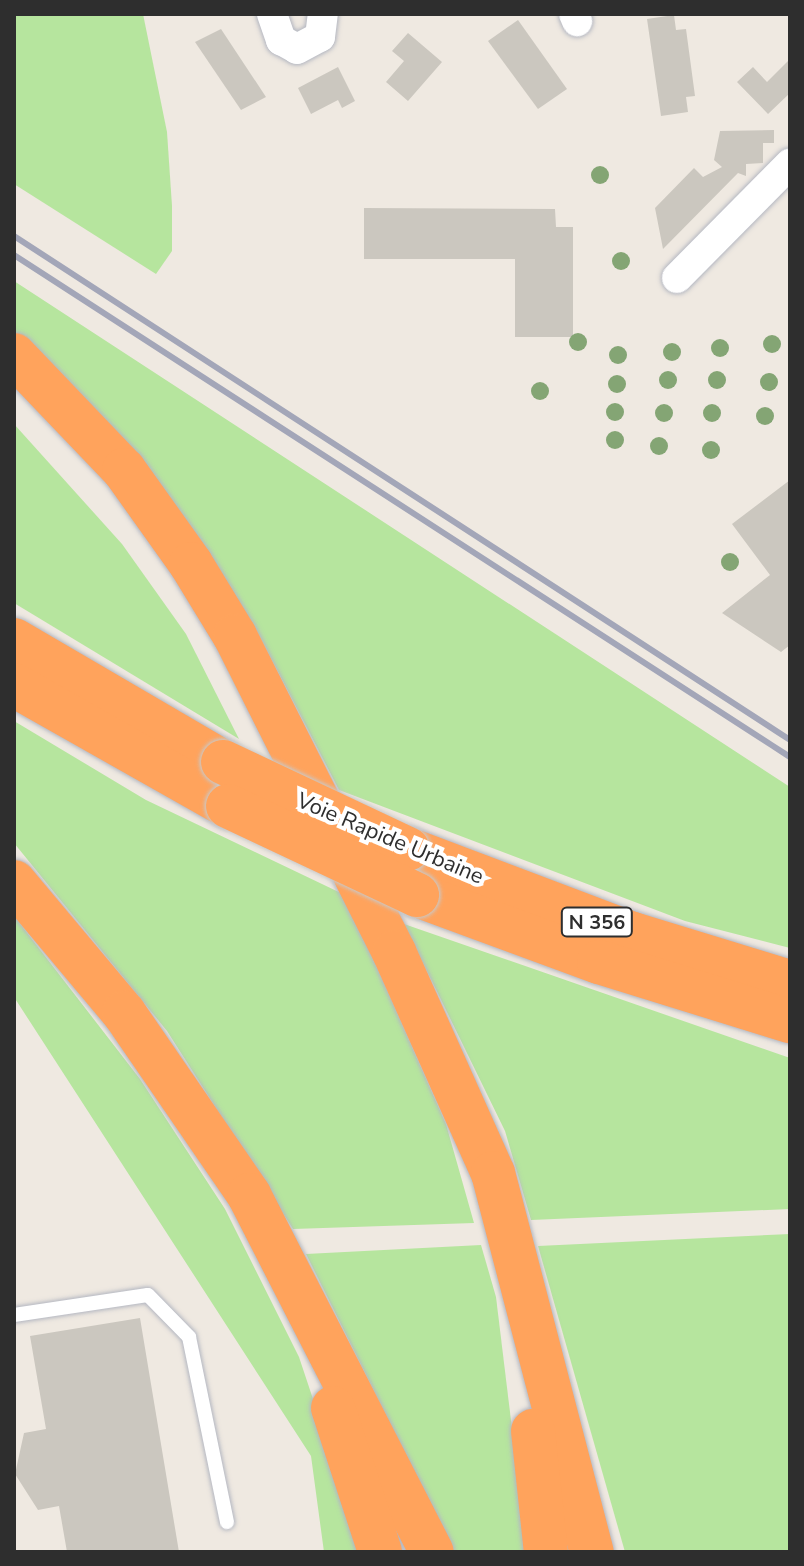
<!DOCTYPE html>
<style>
body{margin:0}
#map{position:relative;width:804px;height:1566px;overflow:hidden;background:#efe9e1;font-family:"Nunito Sans",sans-serif}
div>[style]{position:absolute}
[style*='--x']{left:calc(var(--x)*1px);top:calc(var(--y)*1px);width:calc(var(--w)*1px);rotate:calc(var(--a)*1deg)}
.green>*{inset:0;background:#b6e59e}
.building>*{inset:0;background:#cbc7bf}
.roads{filter:drop-shadow(0 0 2px #b4b7c1) drop-shadow(0 0 2px #b4b7c1)}
.lane>*{height:14px;margin:-7px;padding:0 7px;transform-origin:7px;border-radius:7px;background:#fff}
.street>*{height:30px;margin:-15px;padding:0 15px;transform-origin:15px;border-radius:15px;background:#fff}
.highway>*{height:44px;margin:-22px;padding:0 22px;transform-origin:22px;border-radius:22px;background:#ffa35c}
.rail>*{height:6px;margin:-3px;padding:0 3px;transform-origin:3px;border-radius:3px;background:#a3a6b8}
.bridges{filter:drop-shadow(0 0 2px #c9c9c9) drop-shadow(0 0 2px #c9c9c9)}
.highway-bridge>*{height:44px;margin:-22px;padding:0 22px;transform-origin:22px;border-radius:22px;background:#ffa35c}
.trees>*{width:18px;height:18px;margin:-9px;border-radius:50%;background:#84a574}
span{translate:-50% -50%;white-space:nowrap;text-align:center;line-height:1.15;-webkit-text-stroke:8px #fff;paint-order:stroke}
.shield-label span{padding:2px 6px;background:#fff;border:2px solid;border-radius:6px;-webkit-text-stroke-width:0}
.shield-label{font-size:20px;color:#2e2e2e;font-weight:700}
.street-label{font-size:22px;color:#2e2e2e}
.frame{position:absolute;inset:0;border:16px solid #2e2e2e;pointer-events:none}
</style>
<div id="map">
<div class="green">
<div style="clip-path:polygon(14px 14px,143px 14px,167px 132px,172px 206px,172px 251px,156px 274px,14px 184px)"></div>
<div style="clip-path:polygon(14px 281px,790px 787px,790px 948px,685px 921px,339px 790px,257px 631px,45px 356px,14px 331px)"></div>
<div style="clip-path:polygon(14px 424px,122px 544px,186px 634px,239px 739px,14px 603px)"></div>
<div style="clip-path:polygon(14px 721px,146px 800px,345px 895px,446px 1124px,474px 1223px,293px 1229px,167px 1031px,14px 843px)"></div>
<div style="clip-path:polygon(14px 916px,140px 1079px,225px 1209px,299px 1357px,364px 1552px,324px 1552px,311px 1456px,14px 997px)"></div>
<div style="clip-path:polygon(404px 924px,790px 1058px,790px 1209px,531px 1220px,505px 1131px)"></div>
<div style="clip-path:polygon(790px 1234px,790px 1552px,625px 1552px,538px 1246px)"></div>
<div style="clip-path:polygon(481px 1245px,496px 1297px,527px 1552px,454px 1552px,306px 1254px)"></div>
</div>
<div class="building">
<div style="clip-path:polygon(674px 15px,676px 30px,686px 29px,695px 96px,686px 97px,688px 112px,661px 116px,647px 19px)"></div>
<div style="clip-path:polygon(518px 20px,567px 89px,538px 109px,488px 41px)"></div>
<div style="clip-path:polygon(221px 29px,266px 97px,241px 110px,195px 42px)"></div>
<div style="clip-path:polygon(408px 33px,442px 62px,408px 101px,386px 82px,404px 61px,392px 51px)"></div>
<div style="clip-path:polygon(790px 59px,790px 93px,768px 114px,737px 82px,753px 67px,767px 82px)"></div>
<div style="clip-path:polygon(338px 67px,355px 101px,342px 108px,338px 100px,311px 114px,298px 88px)"></div>
<div style="clip-path:polygon(774px 130px,774px 143px,763px 143px,763px 163px,746px 164px,746px 176px,738px 173px,663px 249px,655px 208px,694px 168px,703px 177px,722px 167px,714px 160px,720px 131px)"></div>
<div style="clip-path:polygon(364px 208px,555px 209px,556px 227px,573px 227px,573px 337px,515px 337px,515px 259px,364px 259px)"></div>
<div style="clip-path:polygon(790px 480px,790px 645px,781px 652px,722px 613px,770px 575px,732px 524px)"></div>
<div style="clip-path:polygon(140px 1318px,179px 1552px,67px 1552px,59px 1506px,38px 1510px,15px 1474px,24px 1433px,46px 1429px,30px 1336px)"></div>
</div>
<div class="roads">
<div class="lane">
<div style="--x:14;--y:1315;--w:135;--a:-8.5"></div>
<div style="--x:148;--y:1295;--w:59;--a:45.7"></div>
<div style="--x:189;--y:1337;--w:189;--a:78.4"></div>
</div>
<div class="street">
<div style="--x:272;--y:14;--w:28;--a:71"></div>
<div style="--x:281;--y:40;--w:18;--a:29"></div>
<div style="--x:297;--y:49;--w:26;--a:-28"></div>
<div style="--x:320;--y:37;--w:23;--a:-83"></div>
<div style="--x:574;--y:14;--w:8;--a:67"></div>
<div style="--x:677;--y:278;--w:161;--a:-45.3"></div>
</div>
<div class="highway">
<div style="--x:14;--y:355;--w:159;--a:46.3"></div>
<div style="--x:124;--y:470;--w:115;--a:54.5"></div>
<div style="--x:191;--y:564;--w:84;--a:58.6"></div>
<div style="--x:235;--y:636;--w:354;--a:63.3"></div>
<div style="--x:394;--y:952;--w:242;--a:65.9"></div>
<div style="--x:493;--y:1173;--w:392;--a:75.4"></div>
<div style="--x:14;--y:640;--w:242;--a:30.3"></div>
<div style="--x:14;--y:685;--w:246;--a:29.5"></div>
<div style="--x:408;--y:849;--w:241;--a:20.7"></div>
<div style="--x:633;--y:934;--w:164;--a:17"></div>
<div style="--x:14;--y:882;--w:171;--a:50"></div>
<div style="--x:124;--y:1013;--w:221;--a:55.5"></div>
<div style="--x:249;--y:1195;--w:401;--a:62.9"></div>
<div style="--x:417;--y:895;--w:194;--a:20.2"></div>
<div style="--x:599;--y:962;--w:200;--a:17.2"></div>
<div style="--x:333;--y:1408;--w:151;--a:71.9"></div>
<div style="--x:533;--y:1431;--w:122;--a:83.9"></div>
</div>
</div>
<div class="rail">
<div style="--x:14;--y:236;--w:925;--a:33"></div>
<div style="--x:14;--y:255;--w:924;--a:32.9"></div>
</div>
<div class="bridges">
<div class="highway-bridge">
<div style="--x:223;--y:762;--w:204;--a:25.2"></div>
<div style="--x:228;--y:806;--w:209;--a:25.2"></div>
</div>
</div>
<div class="trees">
<div style="left:600px;top:175px"></div>
<div style="left:621px;top:261px"></div>
<div style="left:578px;top:342px"></div>
<div style="left:772px;top:344px"></div>
<div style="left:720px;top:348px"></div>
<div style="left:672px;top:352px"></div>
<div style="left:618px;top:355px"></div>
<div style="left:668px;top:380px"></div>
<div style="left:717px;top:380px"></div>
<div style="left:769px;top:382px"></div>
<div style="left:617px;top:384px"></div>
<div style="left:540px;top:391px"></div>
<div style="left:615px;top:412px"></div>
<div style="left:664px;top:413px"></div>
<div style="left:712px;top:413px"></div>
<div style="left:765px;top:416px"></div>
<div style="left:615px;top:440px"></div>
<div style="left:659px;top:446px"></div>
<div style="left:711px;top:450px"></div>
<div style="left:730px;top:562px"></div>
</div>
<div class="shield-label">
<span style="left:597px;top:922px">N 356</span>
</div>
<div class="street-label">
<span style="left:390px;top:839px;rotate:23deg">Voie Rapide Urbaine</span>
</div>
<div class="frame"></div>
</div>
